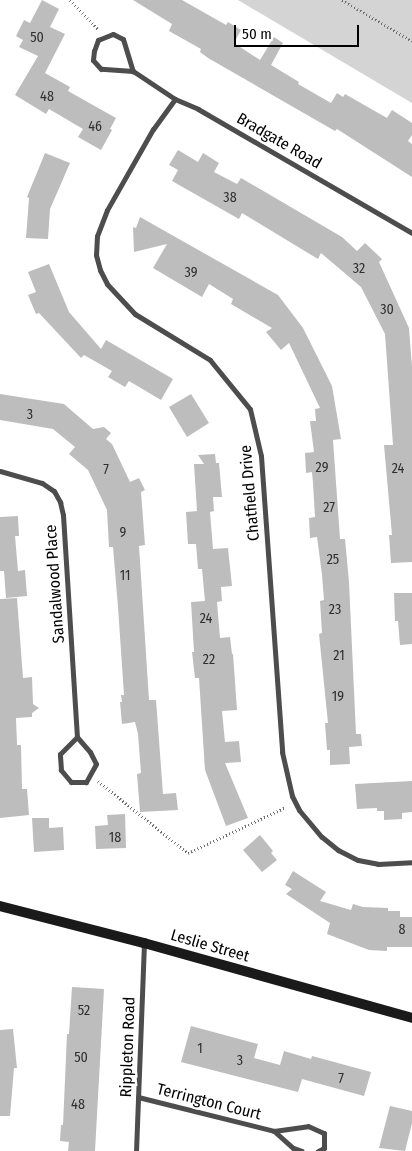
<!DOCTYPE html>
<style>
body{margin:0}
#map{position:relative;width:412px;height:1151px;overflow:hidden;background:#fff;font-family:"Fira Sans Condensed",sans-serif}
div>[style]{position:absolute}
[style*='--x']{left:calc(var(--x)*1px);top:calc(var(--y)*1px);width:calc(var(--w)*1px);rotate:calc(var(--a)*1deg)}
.green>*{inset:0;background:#d4d4d4}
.building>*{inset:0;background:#bdbdbd}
.path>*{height:3px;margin-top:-1.5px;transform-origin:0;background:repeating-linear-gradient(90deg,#6f6f6f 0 1px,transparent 0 3.5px)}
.minor>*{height:5px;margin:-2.5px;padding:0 2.5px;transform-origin:2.5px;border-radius:2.5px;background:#4d4d4d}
.secondary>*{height:10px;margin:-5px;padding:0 5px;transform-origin:5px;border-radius:5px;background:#1a1a1a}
span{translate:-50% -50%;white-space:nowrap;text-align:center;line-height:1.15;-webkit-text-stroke:4.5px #fff;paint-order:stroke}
.number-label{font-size:14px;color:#2f2f2f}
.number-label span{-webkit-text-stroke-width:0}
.street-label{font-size:16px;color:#000}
.scale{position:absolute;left:234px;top:25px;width:125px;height:22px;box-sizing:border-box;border:2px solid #000;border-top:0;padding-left:6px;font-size:15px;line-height:18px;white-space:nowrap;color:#000;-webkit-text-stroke:4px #fff;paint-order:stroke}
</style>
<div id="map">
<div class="green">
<div style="clip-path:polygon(238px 0,412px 0,412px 103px)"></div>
</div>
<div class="building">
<div style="clip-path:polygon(42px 0,59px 9px,50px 27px,65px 34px,45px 73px,70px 87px,68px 91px,116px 118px,110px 129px,112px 130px,101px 150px,78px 137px,83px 129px,49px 109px,46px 114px,15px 95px,38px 56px,19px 47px,23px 40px,16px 36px,24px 20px,30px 23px)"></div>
<div style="clip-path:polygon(133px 0,182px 0,226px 25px,228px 22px,241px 30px,234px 43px,260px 60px,274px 37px,283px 43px,271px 65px,299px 82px,298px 84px,331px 103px,337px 93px,343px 97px,345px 94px,387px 118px,392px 110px,412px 123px,412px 135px,408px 141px,412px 144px,412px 177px,337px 129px,335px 131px,208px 58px,200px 52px,201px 49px,169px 31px,172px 24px)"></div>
<div style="clip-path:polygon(178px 150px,198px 162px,203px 153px,219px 163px,214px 172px,237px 184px,241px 178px,342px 237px,357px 251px,365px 243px,382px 259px,379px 262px,409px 328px,412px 367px,412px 562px,391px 563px,389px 535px,392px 535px,384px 445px,393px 445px,385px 334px,361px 287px,321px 253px,318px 259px,242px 213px,239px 219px,172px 181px,178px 170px,169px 165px)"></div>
<div style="clip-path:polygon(45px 153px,70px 163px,50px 209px,48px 239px,26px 238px,29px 198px,27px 197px)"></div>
<div style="clip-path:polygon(140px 217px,278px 295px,303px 328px,332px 386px,341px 439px,333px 440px,340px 539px,345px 539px,349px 582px,356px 734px,361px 734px,362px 746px,349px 747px,350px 764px,330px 765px,330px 750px,327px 750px,325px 723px,328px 723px,319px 634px,322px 633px,320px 601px,324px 600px,322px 575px,317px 537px,310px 538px,309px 518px,315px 517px,313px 483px,312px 472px,306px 473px,305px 453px,314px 452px,310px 421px,316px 421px,315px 409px,320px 408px,289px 343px,281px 350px,266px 332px,272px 328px,231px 304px,233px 299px,209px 284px,202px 297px,153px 268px,167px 244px,134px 252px,133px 227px,136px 228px)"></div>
<div style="clip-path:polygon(49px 264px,69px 312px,101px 349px,106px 340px,173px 379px,161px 400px,129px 381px,125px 387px,108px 377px,112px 371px,84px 355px,81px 358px,39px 313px,36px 314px,28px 295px,36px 292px,28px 272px)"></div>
<div style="clip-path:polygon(0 394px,64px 404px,93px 429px,104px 427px,111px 433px,106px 439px,112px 444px,130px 482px,139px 478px,145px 490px,141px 492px,145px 545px,139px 546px,149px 700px,156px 700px,163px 794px,176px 793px,178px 810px,140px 812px,137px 774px,141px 773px,138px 734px,135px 722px,122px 724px,120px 702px,122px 702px,121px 695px,124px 695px,118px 607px,113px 547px,109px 547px,107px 510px,88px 470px,69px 454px,75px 447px,53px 429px,0 420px)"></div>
<div style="clip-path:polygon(191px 394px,209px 423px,187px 437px,169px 407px)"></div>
<div style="clip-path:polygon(215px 454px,216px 463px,219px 463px,222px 497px,213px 497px,214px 511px,210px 512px,213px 549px,228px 548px,232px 586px,221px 587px,222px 601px,217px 602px,220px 638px,230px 637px,232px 654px,233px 654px,237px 710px,222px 711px,225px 742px,239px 741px,241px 762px,225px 763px,248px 818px,226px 826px,205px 770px,199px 678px,195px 678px,192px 652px,194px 652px,191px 602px,205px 601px,202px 569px,198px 569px,196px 544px,188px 544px,186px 512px,197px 511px,194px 464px,204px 464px,198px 455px)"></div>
<div style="clip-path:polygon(18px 516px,19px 536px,15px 536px,18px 571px,25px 570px,27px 596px,6px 598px,4px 571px,0 571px,0 517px)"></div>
<div style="clip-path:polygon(394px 593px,412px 593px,412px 644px,400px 645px,398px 621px,395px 621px)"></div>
<div style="clip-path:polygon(17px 598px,23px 678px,32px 677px,33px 704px,39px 708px,32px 713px,32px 717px,16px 718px,17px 745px,21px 745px,22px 789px,27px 789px,29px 815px,0 818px,0 599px)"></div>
<div style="clip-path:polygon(412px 781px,412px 812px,402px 813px,402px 819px,384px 820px,384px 811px,377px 811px,377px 808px,357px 809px,355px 784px)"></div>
<div style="clip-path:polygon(125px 814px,126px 848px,96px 849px,95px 826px,108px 825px,107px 815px)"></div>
<div style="clip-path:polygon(32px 818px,49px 818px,49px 828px,63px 827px,64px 850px,34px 852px)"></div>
<div style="clip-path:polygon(260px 835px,273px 851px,271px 853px,277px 860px,262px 872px,243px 850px)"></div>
<div style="clip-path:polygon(293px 871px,326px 892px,320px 901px,351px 910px,353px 904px,363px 907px,388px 908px,388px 911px,400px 911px,400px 917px,412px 917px,412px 947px,387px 947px,387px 951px,369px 950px,327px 934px,330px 923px,286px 894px,292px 889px,285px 885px)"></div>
<div style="clip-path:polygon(72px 987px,104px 989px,95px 1151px,68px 1151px,69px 1142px,60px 1141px,61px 1125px,63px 1125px,67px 1034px,69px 1034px)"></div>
<div style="clip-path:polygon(191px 1026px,258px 1044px,254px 1058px,280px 1065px,284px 1051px,311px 1059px,312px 1056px,371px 1072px,364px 1096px,302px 1079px,298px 1092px,181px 1062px)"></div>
<div style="clip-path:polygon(13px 1029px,17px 1068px,14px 1068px,10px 1116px,0 1116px,0 1030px)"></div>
<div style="clip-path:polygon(390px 1106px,412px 1111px,412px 1123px,405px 1151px,379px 1148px)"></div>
</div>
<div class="path">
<div style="--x:70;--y:0;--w:40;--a:46"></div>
<div style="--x:342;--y:0;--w:81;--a:30.4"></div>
<div style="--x:98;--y:781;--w:115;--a:38.7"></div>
<div style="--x:188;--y:853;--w:108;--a:-25.1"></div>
</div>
<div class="minor">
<div style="--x:133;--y:71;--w:32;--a:-176"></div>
<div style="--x:101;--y:69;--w:12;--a:-132"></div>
<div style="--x:93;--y:60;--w:9;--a:-84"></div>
<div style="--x:94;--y:51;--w:12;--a:-70"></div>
<div style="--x:98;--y:40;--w:16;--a:-22"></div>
<div style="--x:113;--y:34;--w:11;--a:27"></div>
<div style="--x:123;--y:39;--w:34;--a:73"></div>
<div style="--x:133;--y:71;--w:50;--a:33.7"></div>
<div style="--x:175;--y:99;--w:25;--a:23"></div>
<div style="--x:198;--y:109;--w:247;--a:30.1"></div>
<div style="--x:175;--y:99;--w:37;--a:126"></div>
<div style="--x:153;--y:129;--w:93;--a:119.6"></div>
<div style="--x:107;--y:210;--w:28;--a:111"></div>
<div style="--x:97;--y:236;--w:19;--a:93"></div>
<div style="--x:96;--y:255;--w:16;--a:75"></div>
<div style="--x:100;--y:270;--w:16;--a:63"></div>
<div style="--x:107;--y:284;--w:41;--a:47"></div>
<div style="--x:135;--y:314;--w:88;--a:31.5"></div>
<div style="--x:210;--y:360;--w:63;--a:50.8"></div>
<div style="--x:250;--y:409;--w:48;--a:76.8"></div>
<div style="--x:261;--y:456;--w:297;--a:85.9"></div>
<div style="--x:282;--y:752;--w:45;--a:77.2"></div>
<div style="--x:292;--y:796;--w:16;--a:63"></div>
<div style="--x:299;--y:810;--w:35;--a:50"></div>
<div style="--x:322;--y:837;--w:21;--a:39"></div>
<div style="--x:338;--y:850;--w:22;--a:27"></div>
<div style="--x:358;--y:860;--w:20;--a:11"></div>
<div style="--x:378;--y:864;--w:34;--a:-3"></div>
<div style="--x:0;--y:471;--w:44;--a:15.9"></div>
<div style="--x:42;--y:483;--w:14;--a:34"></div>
<div style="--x:54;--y:491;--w:13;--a:61"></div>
<div style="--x:60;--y:502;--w:13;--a:77"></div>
<div style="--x:63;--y:515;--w:222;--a:86.4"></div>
<div style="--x:77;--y:737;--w:20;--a:49"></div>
<div style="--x:90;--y:752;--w:13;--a:63"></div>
<div style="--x:96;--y:764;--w:21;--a:119"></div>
<div style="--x:86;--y:782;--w:15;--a:180"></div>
<div style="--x:71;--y:782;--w:16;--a:-130"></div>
<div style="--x:61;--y:770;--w:16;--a:-94"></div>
<div style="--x:60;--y:754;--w:24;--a:-45"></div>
<div style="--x:138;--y:1097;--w:140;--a:14"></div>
<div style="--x:274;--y:1131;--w:34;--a:-8"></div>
<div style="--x:308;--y:1126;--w:17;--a:24"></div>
<div style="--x:324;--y:1133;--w:15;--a:90"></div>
<div style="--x:324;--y:1148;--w:7;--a:153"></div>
<div style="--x:274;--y:1131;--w:25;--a:42"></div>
<div style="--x:293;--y:1148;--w:9;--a:18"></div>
<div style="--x:136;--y:1151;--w:208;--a:-87.8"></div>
</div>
<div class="secondary">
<div style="--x:0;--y:906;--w:149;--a:14.4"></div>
<div style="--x:144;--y:943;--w:278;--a:15.6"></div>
</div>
<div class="number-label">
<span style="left:37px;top:38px">50</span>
<span style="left:47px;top:97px">48</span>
<span style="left:95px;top:127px">46</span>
<span style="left:230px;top:198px">38</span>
<span style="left:359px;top:269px">32</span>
<span style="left:191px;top:273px">39</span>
<span style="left:387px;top:310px">30</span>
<span style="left:30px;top:415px">3</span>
<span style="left:322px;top:468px">29</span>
<span style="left:398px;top:469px">24</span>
<span style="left:106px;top:470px">7</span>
<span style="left:329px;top:508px">27</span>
<span style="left:123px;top:533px">9</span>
<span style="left:333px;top:560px">25</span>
<span style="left:125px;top:576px">11</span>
<span style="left:335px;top:610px">23</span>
<span style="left:206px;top:619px">24</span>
<span style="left:339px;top:656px">21</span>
<span style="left:209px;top:660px">22</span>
<span style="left:338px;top:697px">19</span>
<span style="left:115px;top:838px">18</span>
<span style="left:402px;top:930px">8</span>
<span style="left:84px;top:1011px">52</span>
<span style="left:200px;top:1049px">1</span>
<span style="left:81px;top:1058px">50</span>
<span style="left:240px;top:1061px">3</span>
<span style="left:341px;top:1079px">7</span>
<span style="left:78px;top:1105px">48</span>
</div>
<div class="street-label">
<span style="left:279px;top:141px;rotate:30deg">Bradgate Road</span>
<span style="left:250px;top:493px;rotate:-95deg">Chatfield Drive</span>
<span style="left:55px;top:584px;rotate:-94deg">Sandalwood Place</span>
<span style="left:210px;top:946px;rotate:16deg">Leslie Street</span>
<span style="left:128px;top:1047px;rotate:-88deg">Rippleton Road</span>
<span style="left:209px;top:1102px;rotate:14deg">Terrington Court</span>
</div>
<div class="scale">50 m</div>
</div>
